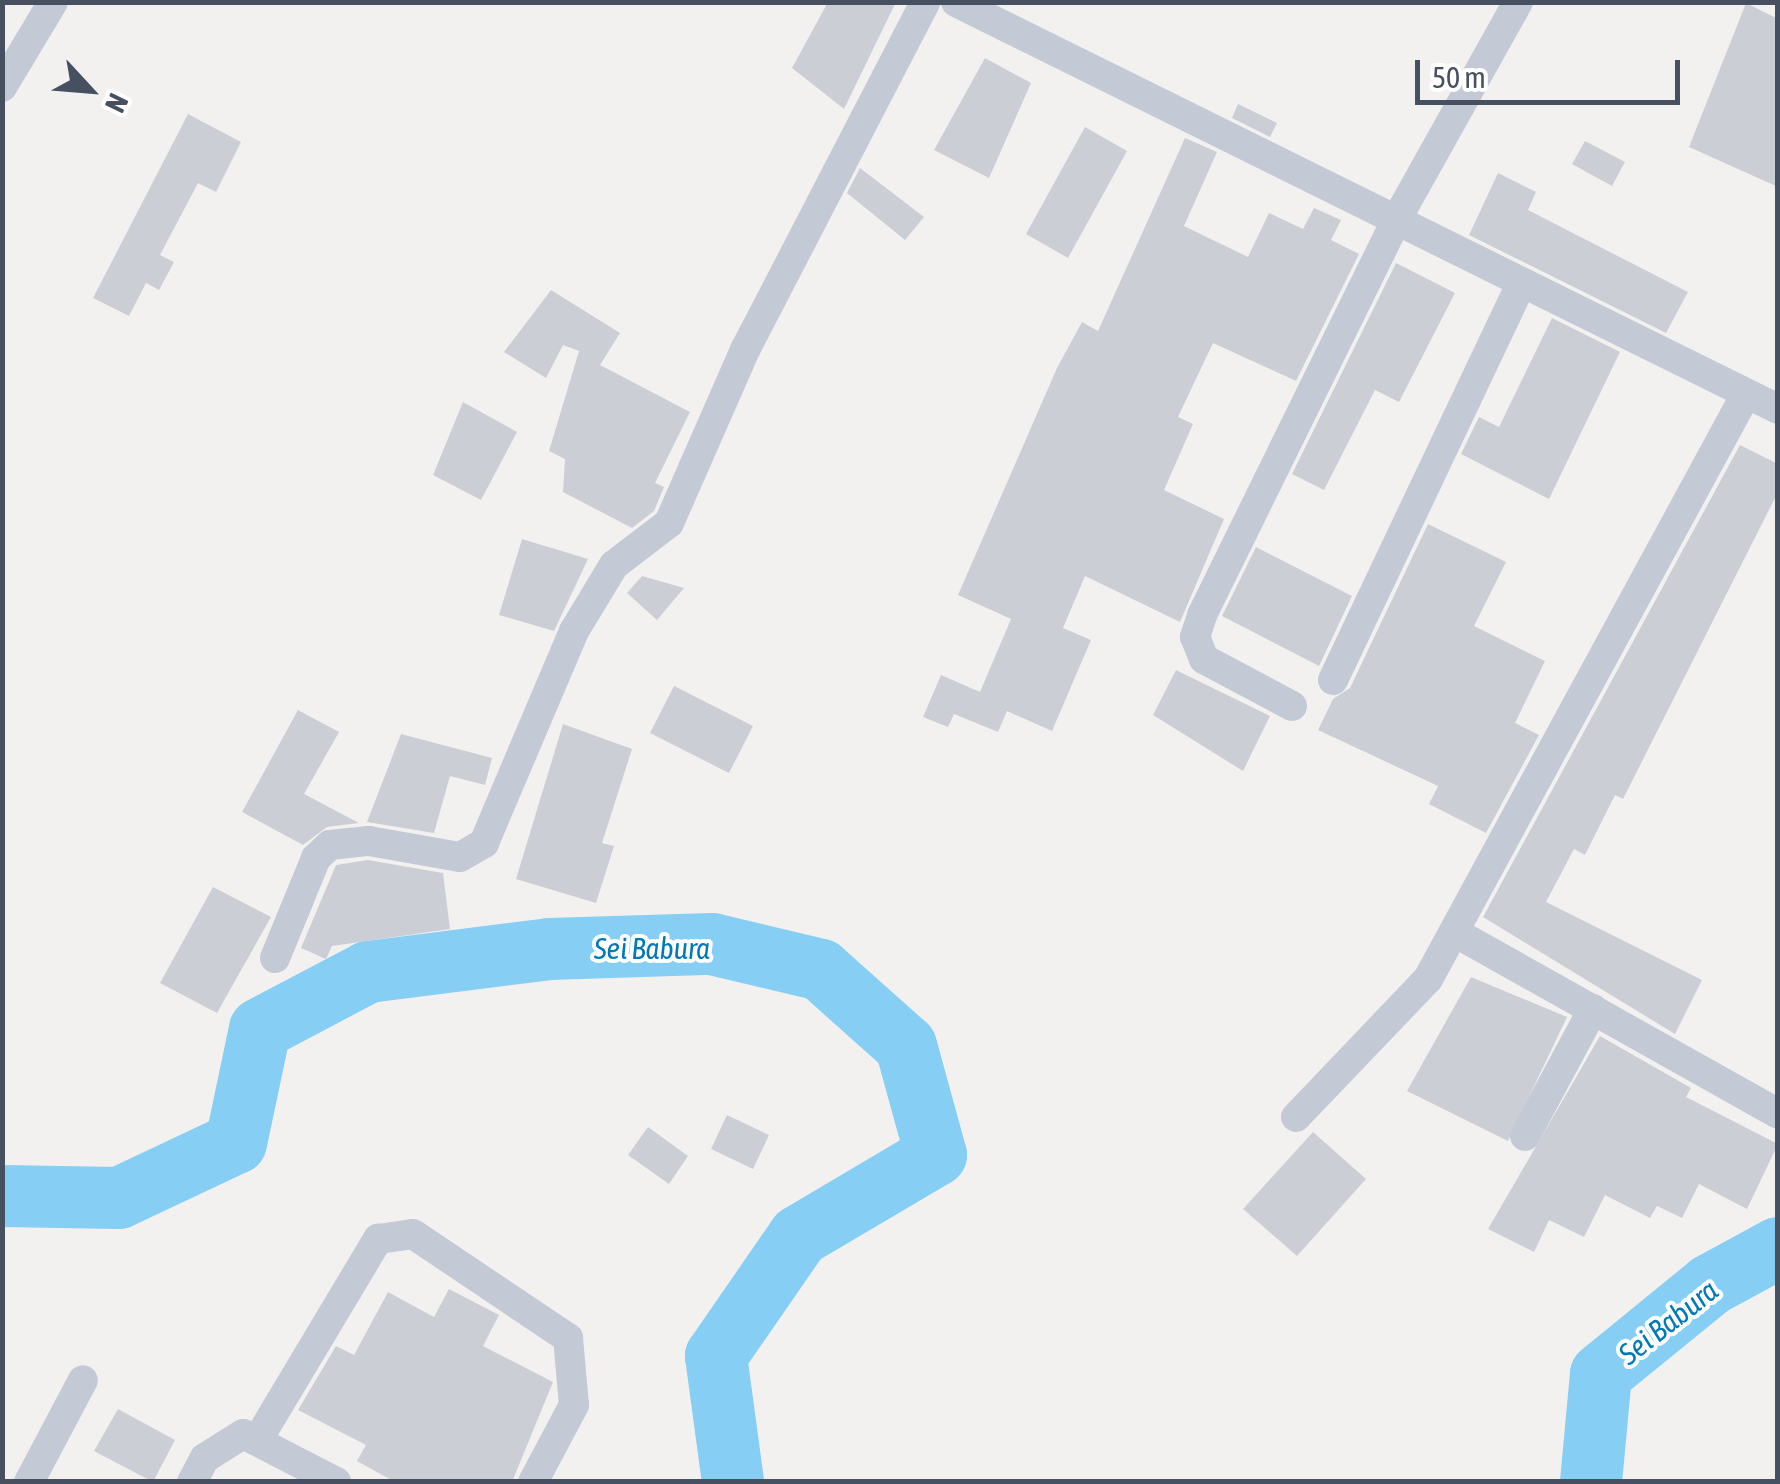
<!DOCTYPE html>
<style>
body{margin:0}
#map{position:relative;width:1780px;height:1484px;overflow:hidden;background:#f3f1f0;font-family:"Asap Condensed",sans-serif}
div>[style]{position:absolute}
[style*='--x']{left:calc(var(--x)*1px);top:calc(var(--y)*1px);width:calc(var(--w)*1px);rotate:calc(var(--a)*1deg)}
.river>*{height:62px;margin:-31px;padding:0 31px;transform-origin:31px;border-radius:31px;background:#86cef3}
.building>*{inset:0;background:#ccced6}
.minor>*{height:30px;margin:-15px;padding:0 15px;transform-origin:15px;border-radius:15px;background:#c3cad6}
span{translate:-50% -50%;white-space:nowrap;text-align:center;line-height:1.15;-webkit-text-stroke:8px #fff;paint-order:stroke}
.water-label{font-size:30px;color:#0179b8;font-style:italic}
.frame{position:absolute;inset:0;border:5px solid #475060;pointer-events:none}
.north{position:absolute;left:40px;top:40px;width:100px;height:100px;-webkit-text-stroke:8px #fff;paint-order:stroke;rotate:116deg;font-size:28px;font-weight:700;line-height:40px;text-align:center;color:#475060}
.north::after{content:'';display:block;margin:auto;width:35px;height:45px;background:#475060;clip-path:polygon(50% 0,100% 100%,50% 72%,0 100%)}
.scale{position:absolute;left:1415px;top:60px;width:265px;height:45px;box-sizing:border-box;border:5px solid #475060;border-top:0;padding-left:12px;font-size:30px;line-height:35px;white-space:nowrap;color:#475060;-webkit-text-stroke:8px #fff;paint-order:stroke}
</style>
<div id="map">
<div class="river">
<div style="--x:2;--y:1196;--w:117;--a:1"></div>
<div style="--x:119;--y:1198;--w:129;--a:-25.2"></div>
<div style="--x:236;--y:1143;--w:116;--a:-78.1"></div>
<div style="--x:260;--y:1029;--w:122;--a:-27.8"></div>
<div style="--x:368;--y:972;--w:182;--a:-7.2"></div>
<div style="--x:549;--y:949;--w:163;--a:-1.8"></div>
<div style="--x:712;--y:944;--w:112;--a:13.4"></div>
<div style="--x:821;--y:970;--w:114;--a:41.8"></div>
<div style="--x:906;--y:1046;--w:113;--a:74.6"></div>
<div style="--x:936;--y:1155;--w:159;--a:149.4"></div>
<div style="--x:799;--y:1236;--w:146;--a:124.7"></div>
<div style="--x:716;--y:1356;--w:127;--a:82.3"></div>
<div style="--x:1591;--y:1482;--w:108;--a:-84.7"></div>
<div style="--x:1601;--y:1374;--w:141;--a:-39.2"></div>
<div style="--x:1710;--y:1285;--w:77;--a:-28.6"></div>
</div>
<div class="building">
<div style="clip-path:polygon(828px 2px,896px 2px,844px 109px,792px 68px)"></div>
<div style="clip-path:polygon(1746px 3px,1778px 19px,1778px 187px,1689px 147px)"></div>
<div style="clip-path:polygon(985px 58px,1031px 83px,989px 178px,934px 150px)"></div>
<div style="clip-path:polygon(1238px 104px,1277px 123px,1270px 137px,1232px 118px)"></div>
<div style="clip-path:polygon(188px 114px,241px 142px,216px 192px,198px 183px,160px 255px,174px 262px,159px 290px,146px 283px,129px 316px,93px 298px)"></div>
<div style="clip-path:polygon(1085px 127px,1127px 151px,1068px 258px,1026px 234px)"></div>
<div style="clip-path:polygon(1185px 138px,1217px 152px,1184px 226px,1248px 257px,1269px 213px,1303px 229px,1314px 208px,1341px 220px,1331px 240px,1359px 254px,1296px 381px,1213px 343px,1178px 417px,1193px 424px,1164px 490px,1224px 519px,1180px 622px,1085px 576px,1063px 628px,1091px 640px,1052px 731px,1007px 711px,998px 732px,954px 714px,948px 727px,923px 717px,941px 675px,980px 692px,1011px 619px,958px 595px,1057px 368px,1082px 322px,1098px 331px)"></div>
<div style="clip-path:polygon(1585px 141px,1625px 162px,1612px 186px,1572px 164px)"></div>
<div style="clip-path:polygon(860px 168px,924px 217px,905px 240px,847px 193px)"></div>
<div style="clip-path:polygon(1498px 173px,1536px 192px,1528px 210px,1688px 292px,1666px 333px,1469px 235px)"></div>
<div style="clip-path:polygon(1396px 263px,1455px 293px,1399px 402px,1375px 390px,1324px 490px,1292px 474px)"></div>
<div style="clip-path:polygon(551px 290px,620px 333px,600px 365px,690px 412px,655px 483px,664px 487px,654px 511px,632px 528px,563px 492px,565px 459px,549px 451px,579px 351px,563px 345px,546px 378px,504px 352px)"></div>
<div style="clip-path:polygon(1552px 318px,1620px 352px,1549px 499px,1461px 454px,1479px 417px,1499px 427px)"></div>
<div style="clip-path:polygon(463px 402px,517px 432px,481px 500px,433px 475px)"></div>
<div style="clip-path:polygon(1740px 445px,1778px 464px,1778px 492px,1623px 799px,1615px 795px,1585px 855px,1574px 849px,1546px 902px,1702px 980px,1675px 1034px,1483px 917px)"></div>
<div style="clip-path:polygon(1428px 524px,1506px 562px,1474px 626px,1545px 661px,1515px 723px,1539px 735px,1486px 833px,1429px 804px,1438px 786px,1318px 730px,1333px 699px,1350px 688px)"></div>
<div style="clip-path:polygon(522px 539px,588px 559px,554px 631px,499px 615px)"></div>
<div style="clip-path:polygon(1256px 547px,1352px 596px,1319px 666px,1222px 616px)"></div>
<div style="clip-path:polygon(642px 576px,684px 588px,657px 620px,627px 593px)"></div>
<div style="clip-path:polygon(1176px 670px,1270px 716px,1243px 771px,1153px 715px)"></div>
<div style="clip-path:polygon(674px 686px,753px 726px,729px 773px,650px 733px)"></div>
<div style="clip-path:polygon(298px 710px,339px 732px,304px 794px,359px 823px,327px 827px,303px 845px,242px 812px)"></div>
<div style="clip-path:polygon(563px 724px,632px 749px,602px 843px,614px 846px,596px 903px,516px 879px)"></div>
<div style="clip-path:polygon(401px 734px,492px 758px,485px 785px,450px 776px,434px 833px,367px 822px)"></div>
<div style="clip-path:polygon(368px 860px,443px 873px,450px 929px,332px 946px,326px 959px,301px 948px,336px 865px)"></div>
<div style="clip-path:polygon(213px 887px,271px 917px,217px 1013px,160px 983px)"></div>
<div style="clip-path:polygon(1471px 977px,1567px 1017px,1508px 1141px,1407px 1091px)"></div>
<div style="clip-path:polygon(1600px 1036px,1691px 1088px,1686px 1097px,1778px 1144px,1747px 1209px,1699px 1184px,1682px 1218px,1657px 1206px,1650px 1218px,1605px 1195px,1584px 1237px,1549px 1220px,1534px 1252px,1488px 1229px)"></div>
<div style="clip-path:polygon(727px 1115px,769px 1135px,753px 1169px,711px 1149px)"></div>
<div style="clip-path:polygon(648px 1127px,688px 1156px,669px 1184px,628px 1155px)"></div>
<div style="clip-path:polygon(1313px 1132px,1366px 1179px,1297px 1256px,1243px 1209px)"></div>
<div style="clip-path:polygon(449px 1289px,499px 1315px,483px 1346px,553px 1382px,512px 1482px,395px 1482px,357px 1461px,366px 1445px,298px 1410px,336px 1346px,354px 1355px,388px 1292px,434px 1317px)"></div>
<div style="clip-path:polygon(118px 1409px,175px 1440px,153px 1482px,94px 1451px)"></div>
</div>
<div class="minor">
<div style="--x:956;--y:2;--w:917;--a:26.34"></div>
<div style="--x:2;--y:87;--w:99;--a:-59"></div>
<div style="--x:1333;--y:680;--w:434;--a:-64.6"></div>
<div style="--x:1292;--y:706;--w:100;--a:-151.9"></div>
<div style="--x:1204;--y:659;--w:24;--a:-112"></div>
<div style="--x:1195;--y:637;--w:23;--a:-72"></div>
<div style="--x:1202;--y:615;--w:436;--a:-63.8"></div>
<div style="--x:1394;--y:224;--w:254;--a:-60.8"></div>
<div style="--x:1456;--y:933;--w:369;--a:29.3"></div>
<div style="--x:275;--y:958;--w:108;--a:-67.7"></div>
<div style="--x:316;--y:858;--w:19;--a:-43"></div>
<div style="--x:330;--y:845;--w:39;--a:-6"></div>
<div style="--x:369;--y:841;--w:92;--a:10"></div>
<div style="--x:460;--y:857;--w:28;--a:-30"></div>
<div style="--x:484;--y:843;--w:230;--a:-67"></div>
<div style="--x:574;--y:631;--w:77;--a:-58.8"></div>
<div style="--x:614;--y:565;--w:69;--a:-37.4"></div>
<div style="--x:669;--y:523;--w:191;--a:-66.3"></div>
<div style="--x:746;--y:348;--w:390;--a:-62.6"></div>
<div style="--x:1296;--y:1117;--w:191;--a:-46.3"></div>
<div style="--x:1428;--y:979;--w:664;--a:-61.47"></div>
<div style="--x:1525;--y:1136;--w:144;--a:-61.8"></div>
<div style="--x:260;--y:1436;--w:230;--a:-59.1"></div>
<div style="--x:378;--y:1239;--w:35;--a:-8"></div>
<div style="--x:413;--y:1234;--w:187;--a:33.9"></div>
<div style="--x:568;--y:1338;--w:67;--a:84.9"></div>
<div style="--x:574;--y:1405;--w:87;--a:118"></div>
<div style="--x:29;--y:1482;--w:115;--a:-62.1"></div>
<div style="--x:192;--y:1482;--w:27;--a:-62"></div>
<div style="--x:205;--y:1458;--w:45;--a:-32.3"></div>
<div style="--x:243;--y:1434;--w:105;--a:27.3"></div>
</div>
<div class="water-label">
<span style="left:652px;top:948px">Sei Babura</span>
<span style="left:1668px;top:1322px;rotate:-38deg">Sei Babura</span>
</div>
<div class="frame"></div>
<div class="north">N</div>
<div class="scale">50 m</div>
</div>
